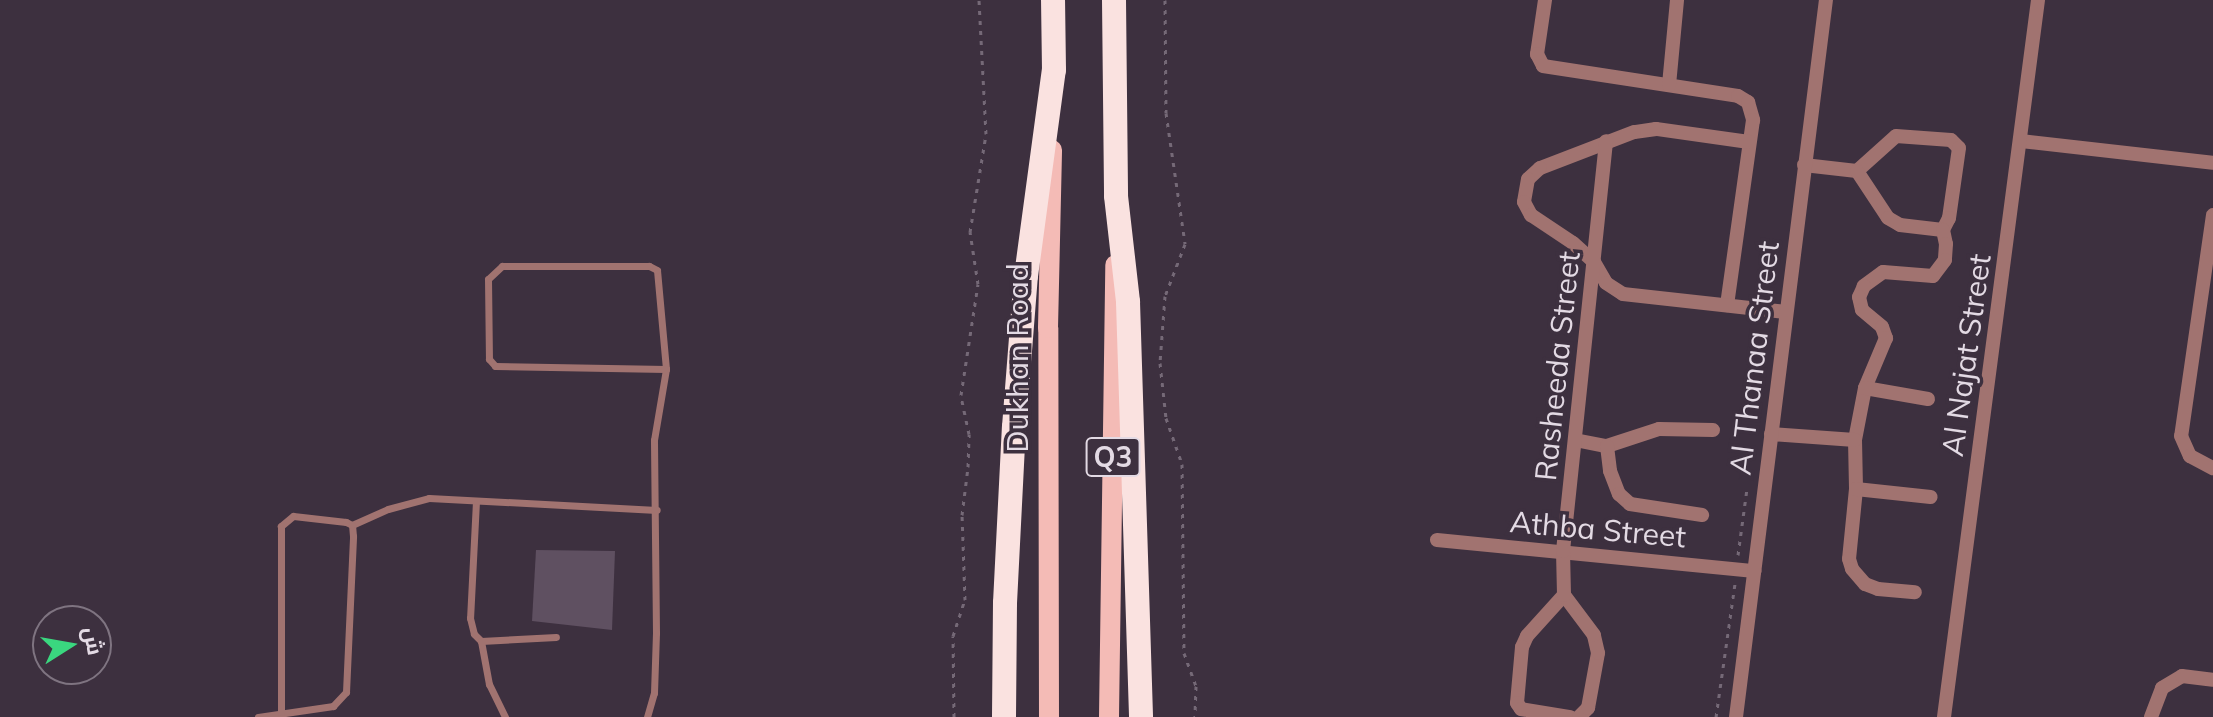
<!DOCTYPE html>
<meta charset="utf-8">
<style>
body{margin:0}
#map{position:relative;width:2213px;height:717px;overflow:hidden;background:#3d303f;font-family:Mulish,Cairo,sans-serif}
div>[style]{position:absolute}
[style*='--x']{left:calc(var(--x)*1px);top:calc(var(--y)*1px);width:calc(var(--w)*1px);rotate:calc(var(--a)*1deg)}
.building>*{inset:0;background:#5f5061}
.path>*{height:3px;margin-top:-1.5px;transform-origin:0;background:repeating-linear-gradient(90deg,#756977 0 4px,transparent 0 10px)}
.lane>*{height:7px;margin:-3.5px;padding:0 3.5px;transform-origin:3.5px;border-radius:3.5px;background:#a17370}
.street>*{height:14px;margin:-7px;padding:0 7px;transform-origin:7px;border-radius:7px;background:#a17370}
.primary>*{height:20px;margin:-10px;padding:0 10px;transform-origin:10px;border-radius:10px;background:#f4bbb6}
.highway>*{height:24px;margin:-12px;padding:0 12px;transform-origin:12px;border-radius:12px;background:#fae2e0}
span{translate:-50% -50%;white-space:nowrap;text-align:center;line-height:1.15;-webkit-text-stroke:7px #3d303f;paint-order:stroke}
.shield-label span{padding:2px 6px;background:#3d303f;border:2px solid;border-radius:6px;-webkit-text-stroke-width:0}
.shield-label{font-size:28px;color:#e3dae4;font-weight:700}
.street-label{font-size:30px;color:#e3dae4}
.north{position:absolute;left:32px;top:605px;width:80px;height:80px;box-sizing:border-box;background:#3d303f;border:2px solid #7f7481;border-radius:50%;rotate:79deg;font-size:22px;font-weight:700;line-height:32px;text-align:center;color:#e3dae4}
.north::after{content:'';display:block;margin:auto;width:28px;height:36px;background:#3ad77f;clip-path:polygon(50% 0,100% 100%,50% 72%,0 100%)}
</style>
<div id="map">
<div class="building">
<div style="clip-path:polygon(536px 550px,615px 551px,612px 630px,532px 621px)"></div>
</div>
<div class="path">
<div style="--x:1165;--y:0;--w:113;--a:89.5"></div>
<div style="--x:1166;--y:113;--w:132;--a:81.7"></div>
<div style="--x:1185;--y:244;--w:56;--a:111"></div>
<div style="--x:1165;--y:296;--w:67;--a:94.3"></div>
<div style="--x:1160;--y:363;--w:55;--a:83.8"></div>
<div style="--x:1166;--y:418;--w:49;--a:70.8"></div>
<div style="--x:1182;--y:464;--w:189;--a:89.4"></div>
<div style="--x:1184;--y:653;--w:35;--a:70"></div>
<div style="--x:1196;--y:686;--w:31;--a:92"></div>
<div style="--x:1738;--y:555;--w:68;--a:-82.3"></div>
<div style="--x:954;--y:717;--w:81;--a:-90.7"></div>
<div style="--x:953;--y:636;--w:38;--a:-72"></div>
<div style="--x:965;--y:600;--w:85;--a:-92"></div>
<div style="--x:962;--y:515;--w:48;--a:-82.9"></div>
<div style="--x:968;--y:467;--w:33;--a:-88"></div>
<div style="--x:969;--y:434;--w:40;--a:-102"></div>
<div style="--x:961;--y:395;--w:112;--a:-81.3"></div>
<div style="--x:978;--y:284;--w:53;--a:-98.7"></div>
<div style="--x:970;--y:232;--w:99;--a:-80.7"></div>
<div style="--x:986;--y:134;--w:134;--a:-93"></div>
<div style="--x:1716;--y:717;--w:135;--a:-81.9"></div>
</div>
<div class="lane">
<div style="--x:476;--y:501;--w:117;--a:92.9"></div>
<div style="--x:470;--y:618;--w:16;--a:76"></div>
<div style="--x:474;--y:634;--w:10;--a:45"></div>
<div style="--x:481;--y:641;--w:75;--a:-3.1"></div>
<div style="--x:352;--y:525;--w:39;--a:-24"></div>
<div style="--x:388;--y:509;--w:42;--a:-15"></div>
<div style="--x:429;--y:498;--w:228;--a:3"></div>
<div style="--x:481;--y:641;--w:44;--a:79.5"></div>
<div style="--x:489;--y:684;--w:37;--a:64"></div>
<div style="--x:258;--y:717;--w:76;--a:-8.3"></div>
<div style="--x:333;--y:706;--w:19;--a:-47"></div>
<div style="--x:346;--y:692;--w:156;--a:-87.4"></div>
<div style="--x:353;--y:536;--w:11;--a:-95"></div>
<div style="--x:352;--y:525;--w:7;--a:-153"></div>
<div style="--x:346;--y:522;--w:53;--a:-173.5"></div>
<div style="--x:293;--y:516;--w:16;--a:140"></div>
<div style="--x:281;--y:526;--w:186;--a:90"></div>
<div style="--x:647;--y:717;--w:25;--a:-74"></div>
<div style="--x:654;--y:693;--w:60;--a:-88.1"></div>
<div style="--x:656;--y:633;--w:193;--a:-90.6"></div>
<div style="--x:654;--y:440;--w:72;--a:-80.4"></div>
<div style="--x:666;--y:369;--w:99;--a:-95.2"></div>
<div style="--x:657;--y:270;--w:9;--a:-153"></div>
<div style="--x:649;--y:266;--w:147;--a:180"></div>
<div style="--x:502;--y:266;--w:19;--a:137"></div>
<div style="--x:488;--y:279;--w:80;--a:89.3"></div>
<div style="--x:489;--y:359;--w:9;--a:49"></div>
<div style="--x:495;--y:366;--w:171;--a:1"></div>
</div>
<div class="street">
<div style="--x:1545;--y:0;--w:55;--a:98.4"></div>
<div style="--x:1537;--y:54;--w:13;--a:63"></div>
<div style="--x:1543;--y:66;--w:197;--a:8.7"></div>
<div style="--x:1738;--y:96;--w:12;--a:31"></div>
<div style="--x:1748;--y:102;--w:19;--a:74"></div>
<div style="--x:1753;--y:120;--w:187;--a:98"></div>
<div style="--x:1669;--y:85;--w:85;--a:-84.6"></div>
<div style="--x:2021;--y:141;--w:193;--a:6.5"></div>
<div style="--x:1749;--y:142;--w:94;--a:-172"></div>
<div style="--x:1656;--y:129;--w:22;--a:172"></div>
<div style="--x:1634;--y:132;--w:101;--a:159"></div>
<div style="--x:1540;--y:168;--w:16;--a:137"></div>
<div style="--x:1528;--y:179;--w:23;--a:100"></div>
<div style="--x:1524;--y:202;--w:15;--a:62"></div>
<div style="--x:1531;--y:215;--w:50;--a:33.7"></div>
<div style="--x:1573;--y:243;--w:28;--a:42"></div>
<div style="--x:1594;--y:262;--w:24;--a:60"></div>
<div style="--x:1606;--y:283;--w:20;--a:33"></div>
<div style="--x:1623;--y:294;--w:164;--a:6.3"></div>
<div style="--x:1804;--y:165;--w:53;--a:6.5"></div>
<div style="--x:1857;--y:171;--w:52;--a:-41.9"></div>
<div style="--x:1896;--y:136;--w:55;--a:4.2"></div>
<div style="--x:1951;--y:140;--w:11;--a:45"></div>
<div style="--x:1959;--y:148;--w:71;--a:98.1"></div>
<div style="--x:1949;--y:218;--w:13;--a:117"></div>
<div style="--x:1857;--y:171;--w:56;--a:56.6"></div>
<div style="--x:1888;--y:218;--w:14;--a:30"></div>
<div style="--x:1900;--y:225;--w:43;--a:6.6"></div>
<div style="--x:1943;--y:230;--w:14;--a:78"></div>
<div style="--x:1946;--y:244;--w:16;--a:94"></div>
<div style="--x:1945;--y:260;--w:20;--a:127"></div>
<div style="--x:1933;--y:276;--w:50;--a:-175.4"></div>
<div style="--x:1883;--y:272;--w:24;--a:144"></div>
<div style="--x:1864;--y:286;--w:12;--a:114"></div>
<div style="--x:1859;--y:297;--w:13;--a:77"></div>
<div style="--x:1862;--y:310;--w:26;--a:40"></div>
<div style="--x:1882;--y:327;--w:12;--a:70"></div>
<div style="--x:1886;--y:338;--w:54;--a:112.8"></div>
<div style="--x:1865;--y:388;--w:53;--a:100.9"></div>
<div style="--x:1855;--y:440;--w:49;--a:88.8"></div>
<div style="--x:1856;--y:489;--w:70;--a:95.7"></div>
<div style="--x:1849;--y:559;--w:10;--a:73"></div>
<div style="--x:1852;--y:569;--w:20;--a:49"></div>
<div style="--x:1865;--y:584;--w:14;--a:21"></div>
<div style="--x:1878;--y:589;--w:37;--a:5"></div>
<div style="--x:2213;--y:215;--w:223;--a:98.2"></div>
<div style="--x:2181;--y:436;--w:22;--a:66"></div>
<div style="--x:2190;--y:456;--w:26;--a:28"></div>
<div style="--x:1865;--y:388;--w:64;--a:9.9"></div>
<div style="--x:1771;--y:434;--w:84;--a:4.1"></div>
<div style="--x:1575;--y:440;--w:33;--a:11"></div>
<div style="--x:1607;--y:446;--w:55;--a:-18.1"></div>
<div style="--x:1659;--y:429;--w:54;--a:1.1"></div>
<div style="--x:1607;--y:446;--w:25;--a:83"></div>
<div style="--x:1610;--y:471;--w:25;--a:69"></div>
<div style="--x:1619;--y:494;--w:15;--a:42"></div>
<div style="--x:1630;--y:504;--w:73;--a:8.7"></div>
<div style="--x:1856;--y:489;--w:75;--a:6.1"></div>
<div style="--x:1437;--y:540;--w:319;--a:5.6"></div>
<div style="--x:1564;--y:595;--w:55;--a:132.1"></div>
<div style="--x:1527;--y:636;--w:12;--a:114"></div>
<div style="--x:1522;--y:647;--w:56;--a:95.1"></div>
<div style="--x:1517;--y:703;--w:7;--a:56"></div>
<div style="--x:1521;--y:709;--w:50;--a:9.3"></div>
<div style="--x:1579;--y:717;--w:13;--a:-45"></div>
<div style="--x:1588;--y:708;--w:56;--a:-79.7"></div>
<div style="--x:1598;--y:653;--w:18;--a:-103"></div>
<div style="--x:1594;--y:635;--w:50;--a:-126.9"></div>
<div style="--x:1564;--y:595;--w:44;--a:-91.3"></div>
<div style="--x:1563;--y:551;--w:412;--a:-84"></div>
<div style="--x:1736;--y:717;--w:723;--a:-82.85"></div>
<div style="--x:1944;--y:717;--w:723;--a:-82.53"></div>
<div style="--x:2151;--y:717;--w:31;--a:-69"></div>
<div style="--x:2162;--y:688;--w:23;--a:-31"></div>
<div style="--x:2182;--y:676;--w:31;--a:7"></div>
</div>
<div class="primary">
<div style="--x:1049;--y:717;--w:389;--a:-90.1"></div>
<div style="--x:1048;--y:328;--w:178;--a:-88.7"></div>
<div style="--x:1109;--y:717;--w:452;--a:-89.2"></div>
</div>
<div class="highway">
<div style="--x:1114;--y:0;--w:196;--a:89.4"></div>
<div style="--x:1116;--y:196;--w:107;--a:83.5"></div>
<div style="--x:1128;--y:302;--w:415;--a:88.2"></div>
<div style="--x:1004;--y:717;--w:114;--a:-89.5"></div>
<div style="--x:1005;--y:603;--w:176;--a:-87.1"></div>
<div style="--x:1014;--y:427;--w:151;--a:-85.5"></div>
<div style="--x:1026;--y:276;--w:208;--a:-82.3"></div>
<div style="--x:1054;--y:70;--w:70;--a:-90.8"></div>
</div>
<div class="shield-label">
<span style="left:1113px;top:457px">Q3</span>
</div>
<div class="street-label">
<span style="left:1966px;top:355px;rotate:-82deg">Al Najat Street</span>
<span style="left:1017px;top:358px;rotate:-90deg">Dukhan Road</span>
<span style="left:1754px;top:358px;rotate:-83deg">Al Thanaa Street</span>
<span style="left:1557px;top:366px;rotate:-84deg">Rasheeda Street</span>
<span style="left:1598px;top:529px;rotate:5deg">Athba Street</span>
</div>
<div class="north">ش</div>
</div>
